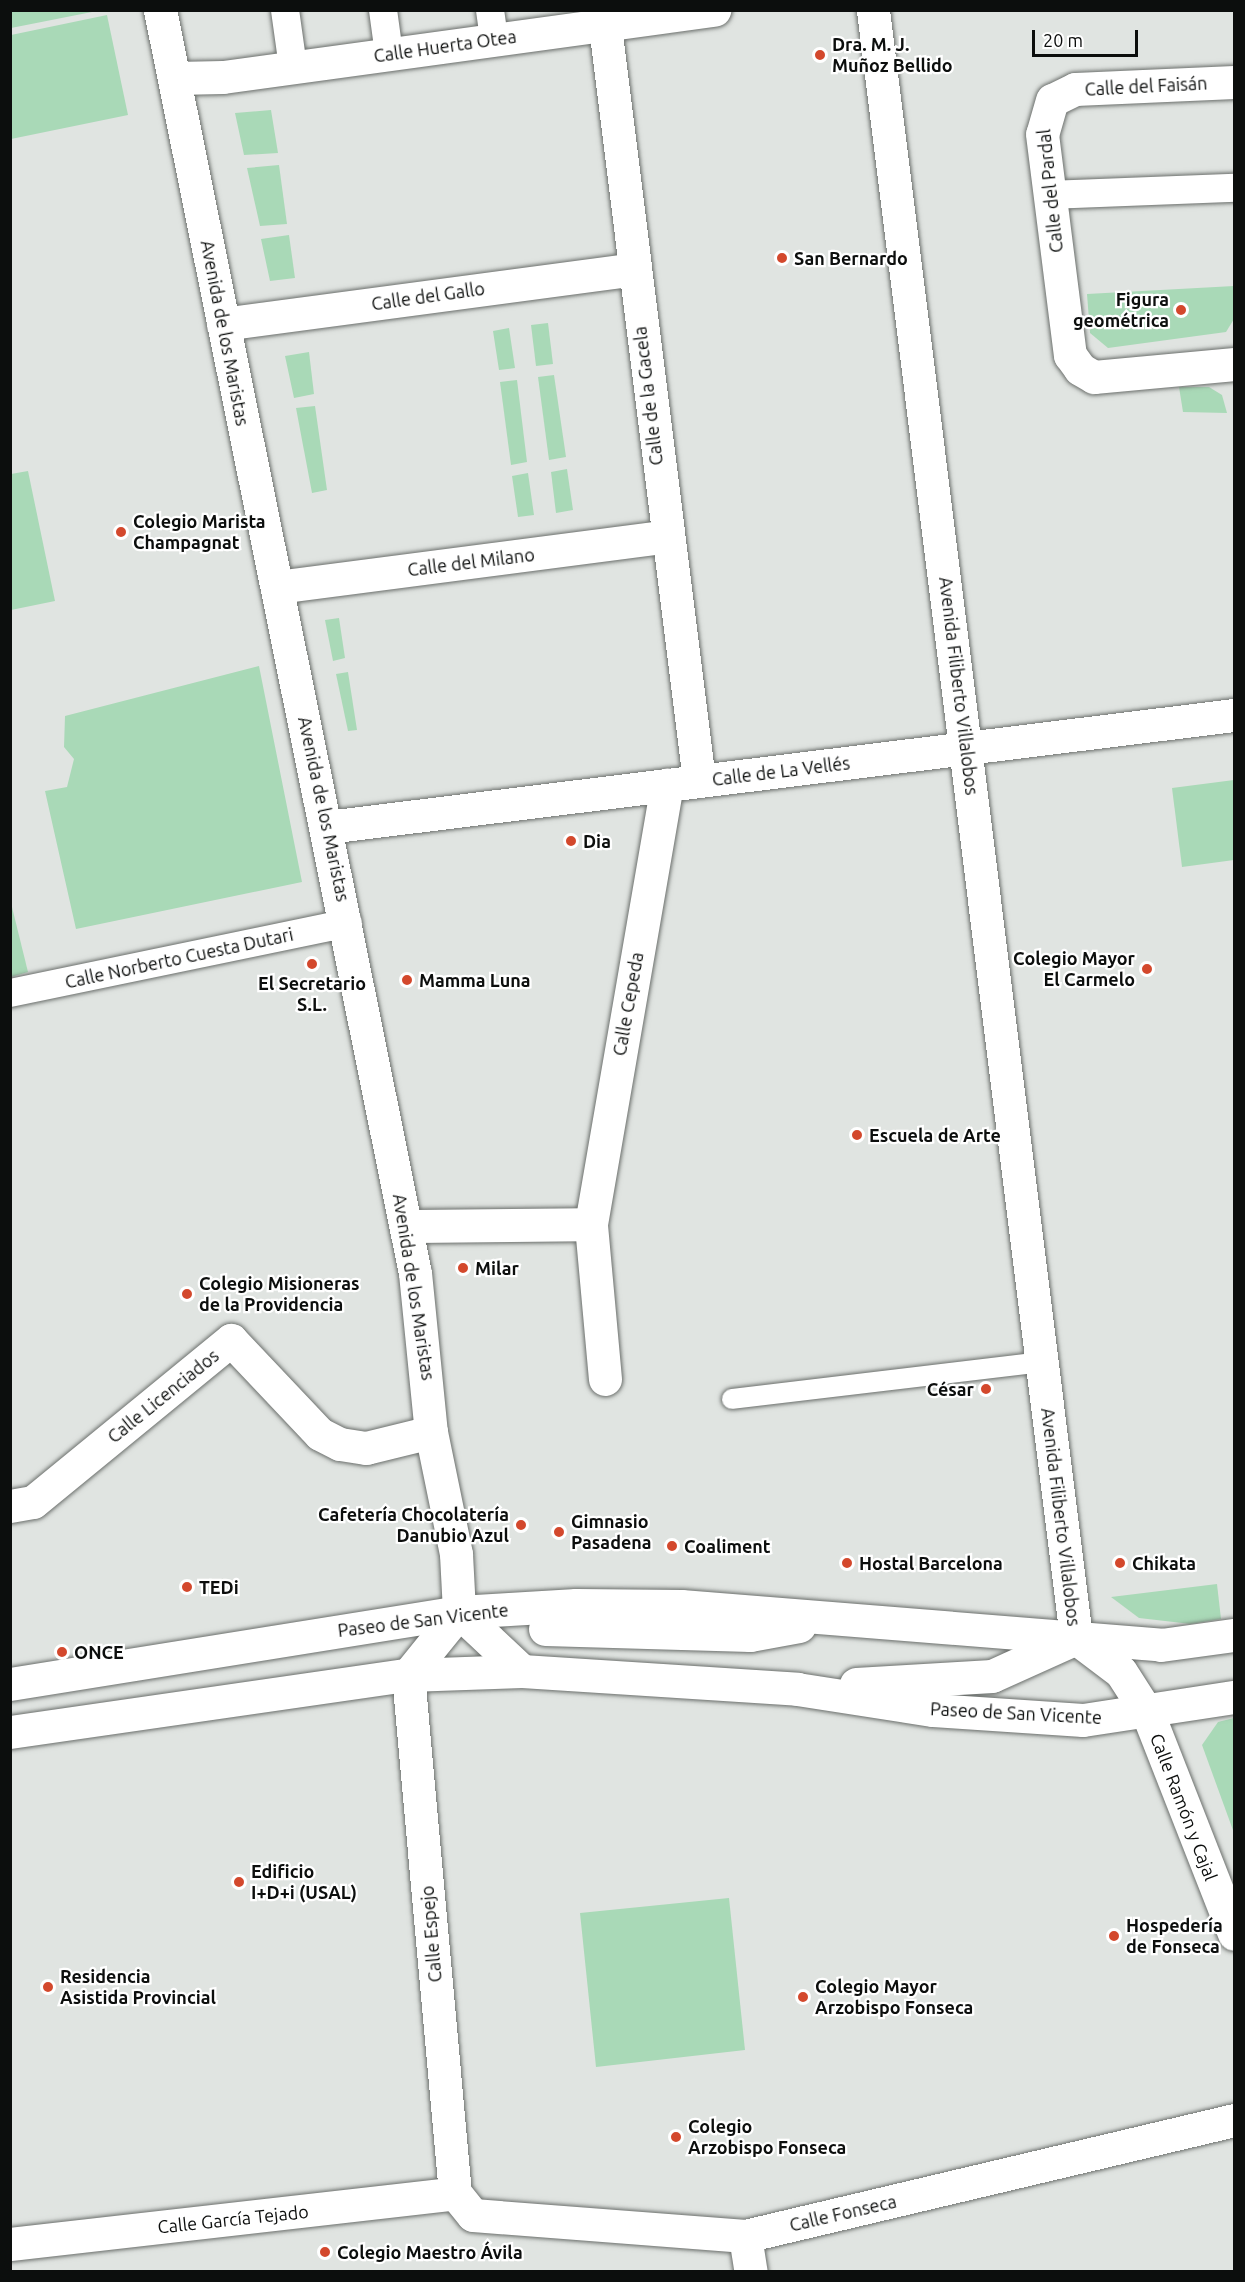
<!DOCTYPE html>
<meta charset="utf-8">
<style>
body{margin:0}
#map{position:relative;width:1245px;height:2282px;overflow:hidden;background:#e0e4e1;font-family:Ubuntu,sans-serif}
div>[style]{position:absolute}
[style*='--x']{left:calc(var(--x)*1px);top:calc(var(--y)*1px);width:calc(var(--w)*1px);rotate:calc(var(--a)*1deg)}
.green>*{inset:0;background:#a9d9b7}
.roads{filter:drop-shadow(0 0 2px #6b6f6c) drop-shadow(0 0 2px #6b6f6c)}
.service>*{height:20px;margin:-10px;padding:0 10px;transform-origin:10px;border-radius:10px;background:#fff}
.pedestrian>*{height:28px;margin:-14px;padding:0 14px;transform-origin:14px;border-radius:14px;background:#fff}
.minor>*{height:33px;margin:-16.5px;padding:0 16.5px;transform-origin:16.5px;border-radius:16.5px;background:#fff}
.secondary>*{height:33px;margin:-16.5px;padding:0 16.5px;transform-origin:16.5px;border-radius:16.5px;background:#fff}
.trunk>*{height:33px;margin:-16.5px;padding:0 16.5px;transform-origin:16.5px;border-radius:16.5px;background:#fff}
.dots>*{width:16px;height:16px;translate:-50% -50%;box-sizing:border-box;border:3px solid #fff;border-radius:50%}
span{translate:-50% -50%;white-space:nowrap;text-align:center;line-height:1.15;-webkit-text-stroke:4.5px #fff;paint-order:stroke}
.poi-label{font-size:18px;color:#0c0e0d;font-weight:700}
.left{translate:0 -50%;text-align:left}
.right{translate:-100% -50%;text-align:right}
.street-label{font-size:18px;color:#0c0e0d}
.frame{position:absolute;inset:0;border:12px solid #0c0e0d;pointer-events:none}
.scale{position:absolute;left:1032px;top:30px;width:106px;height:27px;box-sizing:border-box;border:3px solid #0c0e0d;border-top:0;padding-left:8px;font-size:18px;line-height:21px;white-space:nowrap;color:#0c0e0d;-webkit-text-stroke:4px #fff;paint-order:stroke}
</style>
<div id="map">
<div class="green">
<div style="clip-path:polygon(11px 10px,97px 10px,97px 11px,11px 28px)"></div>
<div style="clip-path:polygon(107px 15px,128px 115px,11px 139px,11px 35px)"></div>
<div style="clip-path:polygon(271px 110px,278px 153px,244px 155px,235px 113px)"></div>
<div style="clip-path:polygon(279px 165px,287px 224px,260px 226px,247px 168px)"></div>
<div style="clip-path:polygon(289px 235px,295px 278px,270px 281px,261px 239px)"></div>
<div style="clip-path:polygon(1234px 286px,1234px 319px,1226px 332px,1108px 348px,1090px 333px,1087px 294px)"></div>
<div style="clip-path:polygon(548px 323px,553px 364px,536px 366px,531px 325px)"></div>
<div style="clip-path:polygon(509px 328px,515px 368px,499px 370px,493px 331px)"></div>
<div style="clip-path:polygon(309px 352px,314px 394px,294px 398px,285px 356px)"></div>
<div style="clip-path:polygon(554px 375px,566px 457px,549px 460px,538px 377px)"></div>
<div style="clip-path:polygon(517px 380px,527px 462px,511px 465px,500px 382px)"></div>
<div style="clip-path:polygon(1179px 387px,1209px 387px,1222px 395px,1227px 413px,1183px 412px)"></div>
<div style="clip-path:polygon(315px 406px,327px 490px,312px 493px,296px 408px)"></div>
<div style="clip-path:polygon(567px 469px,573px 510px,556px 513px,551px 472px)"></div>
<div style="clip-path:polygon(28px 471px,55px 601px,11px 610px,11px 474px)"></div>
<div style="clip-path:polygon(528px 473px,534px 515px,518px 517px,512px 476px)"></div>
<div style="clip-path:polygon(339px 618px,345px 658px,333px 661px,325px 620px)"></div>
<div style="clip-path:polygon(259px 666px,302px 882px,76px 929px,45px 791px,67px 787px,74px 759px,64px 747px,65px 716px)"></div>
<div style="clip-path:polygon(348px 672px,357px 730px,348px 731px,336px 674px)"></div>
<div style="clip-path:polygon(1234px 780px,1234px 860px,1182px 867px,1172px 788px)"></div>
<div style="clip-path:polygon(10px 899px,28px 972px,11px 977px,10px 977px)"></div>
<div style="clip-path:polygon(1217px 1584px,1221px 1619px,1191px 1624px,1139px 1618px,1111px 1597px)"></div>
<div style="clip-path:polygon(1234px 1718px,1234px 1833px,1202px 1745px,1218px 1722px)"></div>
<div style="clip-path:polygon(729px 1898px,745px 2050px,596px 2067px,580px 1913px)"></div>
</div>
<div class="roads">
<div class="service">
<div style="--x:732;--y:1399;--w:311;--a:-6.8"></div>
</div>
<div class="pedestrian">
<div style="--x:285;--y:10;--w:58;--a:82"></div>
<div style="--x:383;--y:10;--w:44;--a:82.2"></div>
<div style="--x:490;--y:10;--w:30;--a:82"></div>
<div style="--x:1049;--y:195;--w:185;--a:-2.2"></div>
<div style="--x:10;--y:993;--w:345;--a:-11.7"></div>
</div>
<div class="minor">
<div style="--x:603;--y:10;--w:777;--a:82.9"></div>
<div style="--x:175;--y:78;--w:48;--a:-1.2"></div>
<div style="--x:223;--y:77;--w:496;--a:-7.8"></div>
<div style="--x:1234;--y:82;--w:159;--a:177.5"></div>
<div style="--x:1075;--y:89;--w:25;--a:154"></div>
<div style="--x:1052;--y:100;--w:35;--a:106"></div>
<div style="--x:1042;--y:134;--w:223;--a:82.8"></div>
<div style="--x:1070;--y:355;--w:17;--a:54"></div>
<div style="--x:1080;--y:369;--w:16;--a:30"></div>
<div style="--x:1094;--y:377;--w:141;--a:-5.3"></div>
<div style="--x:223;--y:324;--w:414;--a:-7.6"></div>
<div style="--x:277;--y:587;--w:390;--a:-7.4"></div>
<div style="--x:327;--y:827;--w:914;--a:-7.04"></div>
<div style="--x:407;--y:1226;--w:184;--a:-0.6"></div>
<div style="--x:605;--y:1379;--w:156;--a:-95.2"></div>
<div style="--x:591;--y:1224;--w:446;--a:-80.2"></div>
<div style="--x:10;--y:1506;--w:23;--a:-10"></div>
<div style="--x:33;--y:1502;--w:256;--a:-39.3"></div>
<div style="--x:231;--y:1340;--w:129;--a:46.6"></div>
<div style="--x:320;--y:1434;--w:22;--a:27"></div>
<div style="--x:340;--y:1444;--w:26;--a:9"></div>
<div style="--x:366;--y:1448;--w:67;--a:-13.8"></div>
<div style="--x:408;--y:1675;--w:520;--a:84.82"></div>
<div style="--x:1148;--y:1714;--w:236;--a:68.6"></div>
<div style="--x:455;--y:2193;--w:28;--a:51"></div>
<div style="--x:473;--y:2215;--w:273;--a:4.4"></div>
<div style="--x:745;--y:2236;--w:503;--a:-13.34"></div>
<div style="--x:745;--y:2236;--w:36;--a:81"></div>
<div style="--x:10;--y:2244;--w:448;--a:-6.5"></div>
</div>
<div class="secondary">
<div style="--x:160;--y:10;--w:1288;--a:78.59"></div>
<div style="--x:415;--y:1273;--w:160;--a:84.3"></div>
<div style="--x:431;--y:1432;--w:125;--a:78.4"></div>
<div style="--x:456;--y:1554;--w:58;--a:87"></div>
<div style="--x:459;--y:1612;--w:81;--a:129"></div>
<div style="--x:873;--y:10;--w:1641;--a:82.89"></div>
<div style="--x:1076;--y:1638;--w:56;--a:37.1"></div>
<div style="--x:1121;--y:1672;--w:50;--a:57.3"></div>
<div style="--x:459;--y:1612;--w:86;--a:43.1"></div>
</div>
<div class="trunk">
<div style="--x:545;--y:1629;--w:205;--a:1.7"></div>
<div style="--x:750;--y:1635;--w:50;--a:-10.4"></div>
<div style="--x:10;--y:1684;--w:455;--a:-9.1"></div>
<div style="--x:459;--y:1612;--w:117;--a:-3.4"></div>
<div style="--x:576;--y:1605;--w:105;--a:0.5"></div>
<div style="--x:681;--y:1606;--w:482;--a:4.6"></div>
<div style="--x:1161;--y:1645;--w:74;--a:-7.8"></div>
<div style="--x:856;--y:1684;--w:136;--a:-3.4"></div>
<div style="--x:992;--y:1676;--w:92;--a:-24.3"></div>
<div style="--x:10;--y:1732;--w:402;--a:-8.2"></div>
<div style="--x:408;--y:1675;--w:114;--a:-2"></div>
<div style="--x:522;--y:1671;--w:276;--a:3.7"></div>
<div style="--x:797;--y:1689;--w:138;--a:8.8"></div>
<div style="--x:933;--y:1710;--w:150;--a:3.8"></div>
<div style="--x:1083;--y:1720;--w:153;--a:-8.7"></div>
</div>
</div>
<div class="dots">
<div style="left:820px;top:55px;background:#d3482c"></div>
<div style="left:782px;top:258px;background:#d3482c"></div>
<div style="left:1181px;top:310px;background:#d3482c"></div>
<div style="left:121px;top:532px;background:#d3482c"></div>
<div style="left:571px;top:841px;background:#d3482c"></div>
<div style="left:312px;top:964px;background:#d3482c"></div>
<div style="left:1147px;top:969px;background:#d3482c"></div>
<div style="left:407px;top:980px;background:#d3482c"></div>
<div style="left:857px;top:1135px;background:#d3482c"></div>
<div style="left:463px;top:1268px;background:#d3482c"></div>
<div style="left:187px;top:1294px;background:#d3482c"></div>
<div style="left:986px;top:1389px;background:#d3482c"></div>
<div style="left:521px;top:1525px;background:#d3482c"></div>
<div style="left:559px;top:1532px;background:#d3482c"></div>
<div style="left:672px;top:1546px;background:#d3482c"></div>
<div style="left:847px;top:1563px;background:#d3482c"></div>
<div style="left:1120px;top:1563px;background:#d3482c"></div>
<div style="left:187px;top:1587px;background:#d3482c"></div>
<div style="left:62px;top:1652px;background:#d3482c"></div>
<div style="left:239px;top:1882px;background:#d3482c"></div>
<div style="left:1114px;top:1936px;background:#d3482c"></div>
<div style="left:48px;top:1987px;background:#d3482c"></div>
<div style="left:803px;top:1997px;background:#d3482c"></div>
<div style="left:676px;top:2137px;background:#d3482c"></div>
<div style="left:325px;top:2252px;background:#d3482c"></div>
</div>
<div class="poi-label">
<span class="left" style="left:832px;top:55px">Dra. M. J.<br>Muñoz Bellido</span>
<span class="left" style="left:794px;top:258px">San Bernardo</span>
<span class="right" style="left:1169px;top:310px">Figura<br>geométrica</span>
<span class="left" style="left:133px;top:532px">Colegio Marista<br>Champagnat</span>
<span class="left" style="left:583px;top:841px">Dia</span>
<span class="right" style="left:1135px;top:969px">Colegio Mayor<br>El Carmelo</span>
<span class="left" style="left:419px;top:980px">Mamma Luna</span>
<span style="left:312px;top:994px">El Secretario<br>S.L.</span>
<span class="left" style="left:869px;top:1135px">Escuela de Arte</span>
<span class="left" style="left:475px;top:1268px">Milar</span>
<span class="left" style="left:199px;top:1294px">Colegio Misioneras<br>de la Providencia</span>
<span class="right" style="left:974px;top:1389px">César</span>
<span class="right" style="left:509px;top:1525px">Cafetería Chocolatería<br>Danubio Azul</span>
<span class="left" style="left:571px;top:1532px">Gimnasio<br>Pasadena</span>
<span class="left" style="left:684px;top:1546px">Coaliment</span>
<span class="left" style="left:859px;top:1563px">Hostal Barcelona</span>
<span class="left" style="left:1132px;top:1563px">Chikata</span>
<span class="left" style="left:199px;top:1587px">TEDi</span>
<span class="left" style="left:74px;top:1652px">ONCE</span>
<span class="left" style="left:251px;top:1882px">Edificio<br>I+D+i (USAL)</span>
<span class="left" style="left:1126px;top:1936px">Hospedería<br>de Fonseca</span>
<span class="left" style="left:60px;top:1987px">Residencia<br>Asistida Provincial</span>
<span class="left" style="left:815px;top:1997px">Colegio Mayor<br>Arzobispo Fonseca</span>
<span class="left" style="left:688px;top:2137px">Colegio<br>Arzobispo Fonseca</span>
<span class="left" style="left:337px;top:2252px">Colegio Maestro Ávila</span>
</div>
<div class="street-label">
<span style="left:445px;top:46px;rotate:-8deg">Calle Huerta Otea</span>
<span style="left:1146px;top:86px;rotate:-3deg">Calle del Faisán</span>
<span style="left:1050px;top:191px;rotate:-96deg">Calle del Pardal</span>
<span style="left:428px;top:296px;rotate:-8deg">Calle del Gallo</span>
<span style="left:225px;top:333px;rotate:79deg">Avenida de los Maristas</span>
<span style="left:648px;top:396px;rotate:-97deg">Calle de la Gacela</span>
<span style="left:471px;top:562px;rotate:-7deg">Calle del Milano</span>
<span style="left:959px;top:686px;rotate:83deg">Avenida Filiberto Villalobos</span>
<span style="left:781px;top:771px;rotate:-7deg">Calle de La Vellés</span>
<span style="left:324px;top:809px;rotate:78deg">Avenida de los Maristas</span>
<span style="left:179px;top:958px;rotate:-12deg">Calle Norberto Cuesta Dutari</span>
<span style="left:628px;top:1004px;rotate:-80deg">Calle Cepeda</span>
<span style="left:414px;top:1287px;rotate:81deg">Avenida de los Maristas</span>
<span style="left:163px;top:1396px;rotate:-39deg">Calle Licenciados</span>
<span style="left:1061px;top:1517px;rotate:83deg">Avenida Filiberto Villalobos</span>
<span style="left:423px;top:1620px;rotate:-7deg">Paseo de San Vicente</span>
<span style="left:1016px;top:1713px;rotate:3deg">Paseo de San Vicente</span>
<span style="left:1184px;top:1807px;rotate:69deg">Calle Ramón y Cajal</span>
<span style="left:431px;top:1934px;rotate:-95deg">Calle Espejo</span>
<span style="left:843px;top:2213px;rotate:-13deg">Calle Fonseca</span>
<span style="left:233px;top:2219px;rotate:-6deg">Calle García Tejado</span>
</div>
<div class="frame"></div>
<div class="scale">20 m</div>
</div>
